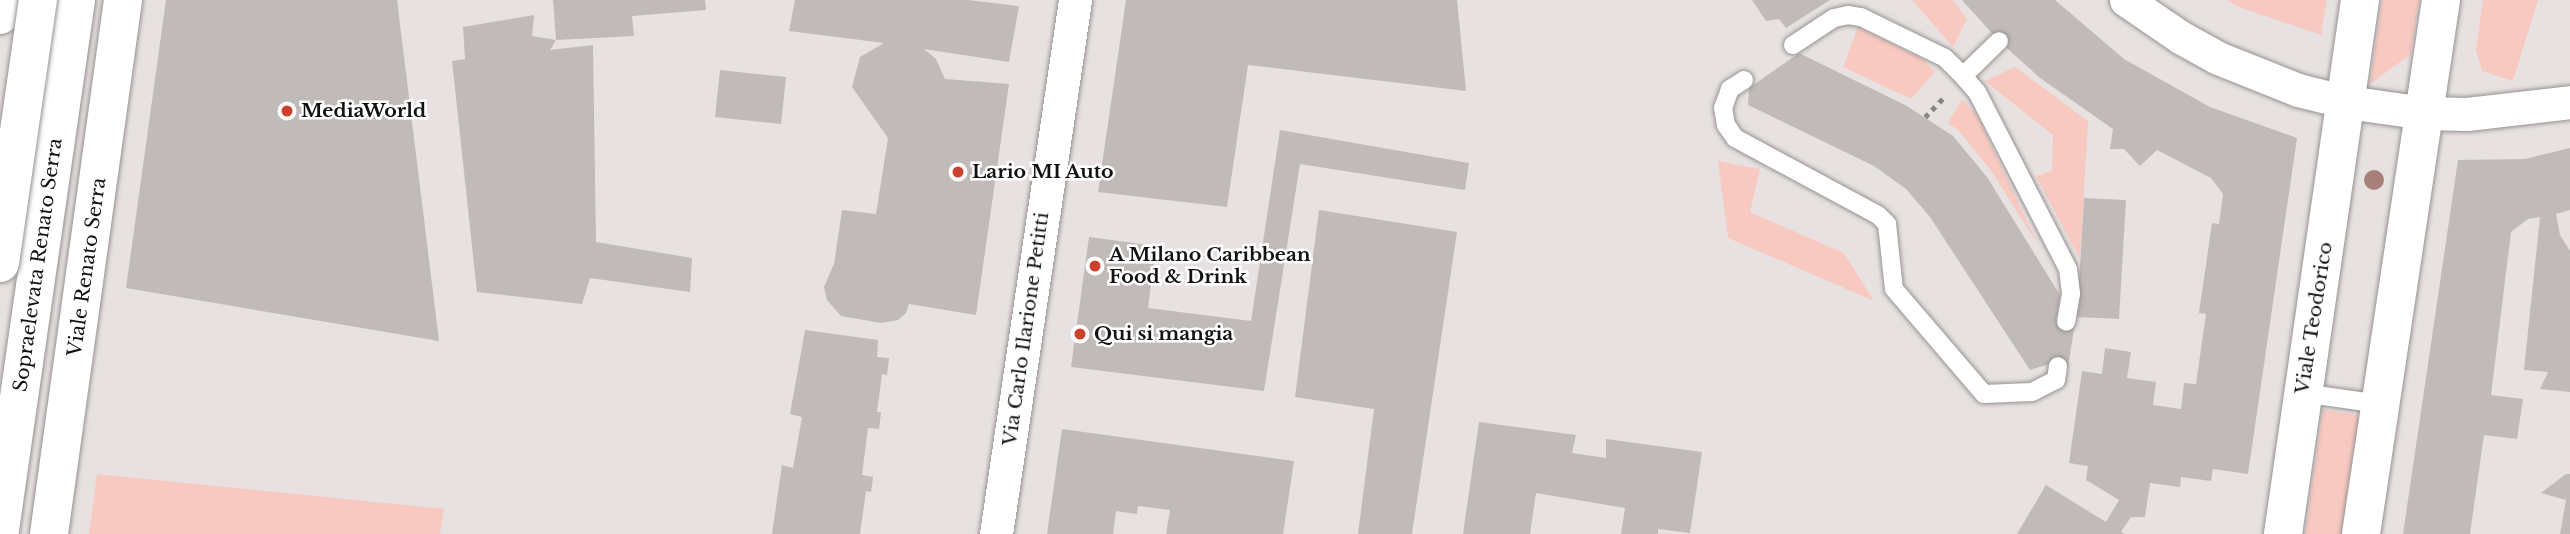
<!DOCTYPE html>
<style>
body{margin:0}
#map{position:relative;width:2570px;height:534px;overflow:hidden;background:#e7e2e1;font-family:"Libre Baskerville",serif}
div>[style]{position:absolute}
[style*='--x']{left:calc(var(--x)*1px);top:calc(var(--y)*1px);width:calc(var(--w)*1px);rotate:calc(var(--a)*1deg)}
.green>*{inset:0;background:#f8c9c0}
.building>*{inset:0;background:#c0bab9}
.path>*{height:4.5px;margin-top:-2.25px;transform-origin:0;background:repeating-linear-gradient(90deg,#898585 0 5px,transparent 0 10px)}
.roads{filter:drop-shadow(0 0 2px #979291) drop-shadow(0 0 2px #979291)}
.service>*{height:18px;margin:-9px;padding:0 9px;transform-origin:9px;border-radius:9px;background:#fff}
.minor>*{height:33px;margin:-16.5px;padding:0 16.5px;transform-origin:16.5px;border-radius:16.5px;background:#fff}
.tertiary>*{height:38px;margin:-19px;padding:0 19px;transform-origin:19px;border-radius:19px;background:#fff}
.primary>*{height:38px;margin:-19px;padding:0 19px;transform-origin:19px;border-radius:19px;background:#fff}
.trunk>*{height:38px;margin:-19px;padding:0 19px;transform-origin:19px;border-radius:19px;background:#fff}
.bridges{filter:drop-shadow(0 0 2px #979291) drop-shadow(0 0 2px #979291)}
.trunk-bridge>*{height:38px;margin:-19px;padding:0 19px;transform-origin:19px;border-radius:19px;background:#fff}
.trees>*{width:20px;height:20px;margin:-10px;border-radius:50%;background:#a8807a}
.dots>*{width:19px;height:19px;translate:-50% -50%;box-sizing:border-box;border:4px solid #fff;border-radius:50%}
span{translate:-50% -50%;white-space:nowrap;text-align:center;line-height:1.15;-webkit-text-stroke:5px #fff;paint-order:stroke}
.poi-label{font-size:19px;color:#131111;font-weight:700}
.left{translate:0 -50%;text-align:left}
.street-label{font-size:19px;color:#131111}
</style>
<div id="map">
<div class="green">
<div style="clip-path:polygon(1912px 0,1953px 0,1967px 19px,1953px 47px)"></div>
<div style="clip-path:polygon(2227px 0,2327px 0,2321px 35px,2236px 6px)"></div>
<div style="clip-path:polygon(2382px 0,2419px 0,2411px 54px,2370px 84px)"></div>
<div style="clip-path:polygon(2483px 0,2538px 0,2513px 81px,2482px 71px,2476px 50px)"></div>
<div style="clip-path:polygon(1858px 27px,1924px 60px,1935px 72px,1911px 99px,1843px 67px)"></div>
<div style="clip-path:polygon(2015px 67px,2088px 121px,2080px 259px,2036px 176px,2052px 171px,2053px 135px,1985px 81px)"></div>
<div style="clip-path:polygon(1962px 99px,1977px 115px,2038px 245px,1992px 172px,1959px 131px,1948px 123px)"></div>
<div style="clip-path:polygon(1718px 161px,1760px 169px,1750px 212px,1844px 253px,1874px 301px,1728px 238px)"></div>
<div style="clip-path:polygon(2323px 410px,2359px 415px,2342px 534px,2305px 534px)"></div>
<div style="clip-path:polygon(97px 474px,444px 509px,440px 534px,89px 534px)"></div>
</div>
<div class="building">
<div style="clip-path:polygon(166px 0,397px 0,439px 341px,126px 288px)"></div>
<div style="clip-path:polygon(553px 0,705px 0,706px 10px,632px 16px,634px 36px,556px 40px)"></div>
<div style="clip-path:polygon(795px 0,968px 0,1019px 6px,1009px 62px,924px 49px,936px 59px,945px 79px,1009px 84px,976px 315px,909px 304px,906px 313px,898px 320px,881px 323px,841px 316px,827px 300px,824px 287px,834px 264px,842px 210px,876px 214px,888px 138px,852px 87px,860px 57px,884px 43px,789px 31px)"></div>
<div style="clip-path:polygon(1126px 0,1457px 0,1466px 91px,1248px 65px,1227px 207px,1098px 192px)"></div>
<div style="clip-path:polygon(1752px 0,1830px 0,1786px 28px,1779px 19px,1766px 21px)"></div>
<div style="clip-path:polygon(1962px 0,2055px 0,2124px 59px,2210px 107px,2297px 138px,2248px 474px,2213px 469px,2211px 481px,2181px 477px,2180px 487px,2150px 483px,2145px 517px,2131px 517px,2121px 532px,2125px 534px,2017px 534px,2046px 485px,2106px 522px,2119px 500px,2086px 480px,2088px 466px,2069px 463px,2082px 371px,2102px 374px,2105px 348px,2131px 352px,2127px 378px,2156px 382px,2153px 405px,2181px 409px,2184px 383px,2196px 384px,2206px 314px,2199px 313px,2212px 223px,2219px 224px,2223px 194px,2211px 178px,2157px 150px,2140px 166px,2124px 149px,2110px 149px,2113px 129px,2040px 78px,1999px 41px)"></div>
<div style="clip-path:polygon(534px 15px,532px 36px,556px 40px,550px 50px,593px 45px,596px 242px,692px 258px,690px 292px,590px 278px,582px 304px,477px 292px,452px 61px,465px 59px,463px 27px)"></div>
<div style="clip-path:polygon(1799px 53px,1907px 106px,1953px 136px,1987px 177px,2060px 295px,2056px 320px,2075px 323px,2068px 367px,2049px 364px,2030px 370px,1930px 217px,1906px 189px,1874px 166px,1748px 105px,1749px 88px)"></div>
<div style="clip-path:polygon(720px 70px,786px 77px,781px 124px,715px 117px)"></div>
<div style="clip-path:polygon(1280px 130px,1469px 163px,1465px 190px,1300px 164px,1264px 391px,1071px 367px,1089px 237px,1156px 246px,1148px 308px,1251px 321px)"></div>
<div style="clip-path:polygon(2570px 148px,2570px 210px,2556px 214px,2560px 235px,2570px 251px,2570px 392px,2540px 389px,2548px 372px,2524px 370px,2540px 217px,2528px 219px,2511px 232px,2491px 395px,2523px 399px,2517px 439px,2484px 435px,2470px 534px,2403px 534px,2458px 160px,2525px 159px)"></div>
<div style="clip-path:polygon(2084px 198px,2126px 200px,2119px 319px,2077px 317px)"></div>
<div style="clip-path:polygon(1319px 210px,1457px 232px,1412px 534px,1358px 534px,1374px 409px,1295px 397px)"></div>
<div style="clip-path:polygon(805px 330px,878px 340px,877px 357px,889px 358px,887px 375px,882px 374px,877px 412px,881px 412px,879px 429px,868px 428px,862px 475px,873px 477px,871px 492px,866px 491px,860px 534px,772px 534px,782px 465px,793px 468px,802px 417px,790px 414px)"></div>
<div style="clip-path:polygon(1479px 422px,1576px 435px,1572px 453px,1606px 458px,1606px 439px,1702px 452px,1690px 533px,1658px 529px,1658px 534px,1621px 534px,1625px 508px,1536px 493px,1530px 534px,1463px 534px)"></div>
<div style="clip-path:polygon(1062px 429px,1294px 461px,1283px 534px,1166px 534px,1170px 510px,1138px 506px,1137px 514px,1116px 511px,1113px 534px,1047px 534px)"></div>
<div style="clip-path:polygon(2566px 474px,2570px 474px,2570px 534px,2560px 534px,2566px 500px,2541px 493px)"></div>
</div>
<div class="path">
<div style="--x:1925;--y:117;--w:30;--a:-46"></div>
</div>
<div class="roads">
<div class="service">
<div style="--x:1793;--y:45;--w:49;--a:-33.4"></div>
<div style="--x:1834;--y:18;--w:14;--a:-12"></div>
<div style="--x:1848;--y:15;--w:13;--a:9"></div>
<div style="--x:1861;--y:17;--w:93;--a:26"></div>
<div style="--x:1945;--y:58;--w:25;--a:45"></div>
<div style="--x:1963;--y:76;--w:21;--a:49"></div>
<div style="--x:1977;--y:92;--w:199;--a:62.8"></div>
<div style="--x:2068;--y:269;--w:25;--a:83"></div>
<div style="--x:2071;--y:294;--w:28;--a:100"></div>
<div style="--x:1963;--y:76;--w:50;--a:-44.2"></div>
<div style="--x:1744;--y:80;--w:17;--a:147"></div>
<div style="--x:1730;--y:89;--w:20;--a:110"></div>
<div style="--x:1723;--y:108;--w:17;--a:80"></div>
<div style="--x:1726;--y:125;--w:16;--a:55"></div>
<div style="--x:1735;--y:138;--w:162;--a:28.3"></div>
<div style="--x:1878;--y:215;--w:13;--a:45"></div>
<div style="--x:1887;--y:224;--w:65;--a:83.9"></div>
<div style="--x:1894;--y:289;--w:138;--a:49.4"></div>
<div style="--x:1984;--y:394;--w:48;--a:-2.4"></div>
<div style="--x:2032;--y:392;--w:27;--a:-27"></div>
<div style="--x:2056;--y:380;--w:14;--a:-82"></div>
<div style="--x:2302;--y:393;--w:79;--a:8"></div>
</div>
<div class="minor">
<div style="--x:2126;--y:0;--w:65;--a:34.4"></div>
<div style="--x:2180;--y:37;--w:43;--a:28.9"></div>
<div style="--x:2218;--y:58;--w:86;--a:21.8"></div>
<div style="--x:2298;--y:90;--w:50;--a:13.8"></div>
<div style="--x:2347;--y:102;--w:78;--a:8.1"></div>
<div style="--x:2424;--y:113;--w:43;--a:1.3"></div>
<div style="--x:2467;--y:114;--w:104;--a:-6.6"></div>
<div style="--x:996;--y:534;--w:540;--a:-81.58"></div>
</div>
<div class="tertiary">
<div style="--x:2283;--y:534;--w:540;--a:-81.79"></div>
<div style="--x:2361;--y:534;--w:540;--a:-81.48"></div>
</div>
<div class="primary">
<div style="--x:0;--y:15;--w:21;--a:-35"></div>
<div style="--x:17;--y:3;--w:39;--a:-4"></div>
<div style="--x:49;--y:534;--w:539;--a:-82.11"></div>
</div>
<div class="trunk">
<div style="--x:0;--y:530;--w:535;--a:-81.84"></div>
</div>
</div>
<div class="bridges">
<div class="trunk-bridge">
<div style="--x:0;--y:263;--w:266;--a:-81.8"></div>
</div>
</div>
<div class="trees">
<div style="left:2374px;top:180px"></div>
</div>
<div class="dots">
<div style="left:287px;top:111px;background:#cc402d"></div>
<div style="left:958px;top:172px;background:#cc402d"></div>
<div style="left:1095px;top:266px;background:#cc402d"></div>
<div style="left:1080px;top:334px;background:#cc402d"></div>
</div>
<div class="poi-label">
<span class="left" style="left:301px;top:111px">MediaWorld</span>
<span class="left" style="left:972px;top:172px">Lario MI Auto</span>
<span class="left" style="left:1109px;top:266px">A Milano Caribbean<br>Food &amp; Drink</span>
<span class="left" style="left:1094px;top:334px">Qui si mangia</span>
</div>
<div class="street-label">
<span style="left:38px;top:265px;rotate:-82deg">Sopraelevata Renato Serra</span>
<span style="left:87px;top:267px;rotate:-82deg">Viale Renato Serra</span>
<span style="left:2314px;top:318px;rotate:-81deg">Viale Teodorico</span>
<span style="left:1026px;top:329px;rotate:-82deg">Via Carlo Ilarione Petitti</span>
</div>
</div>
